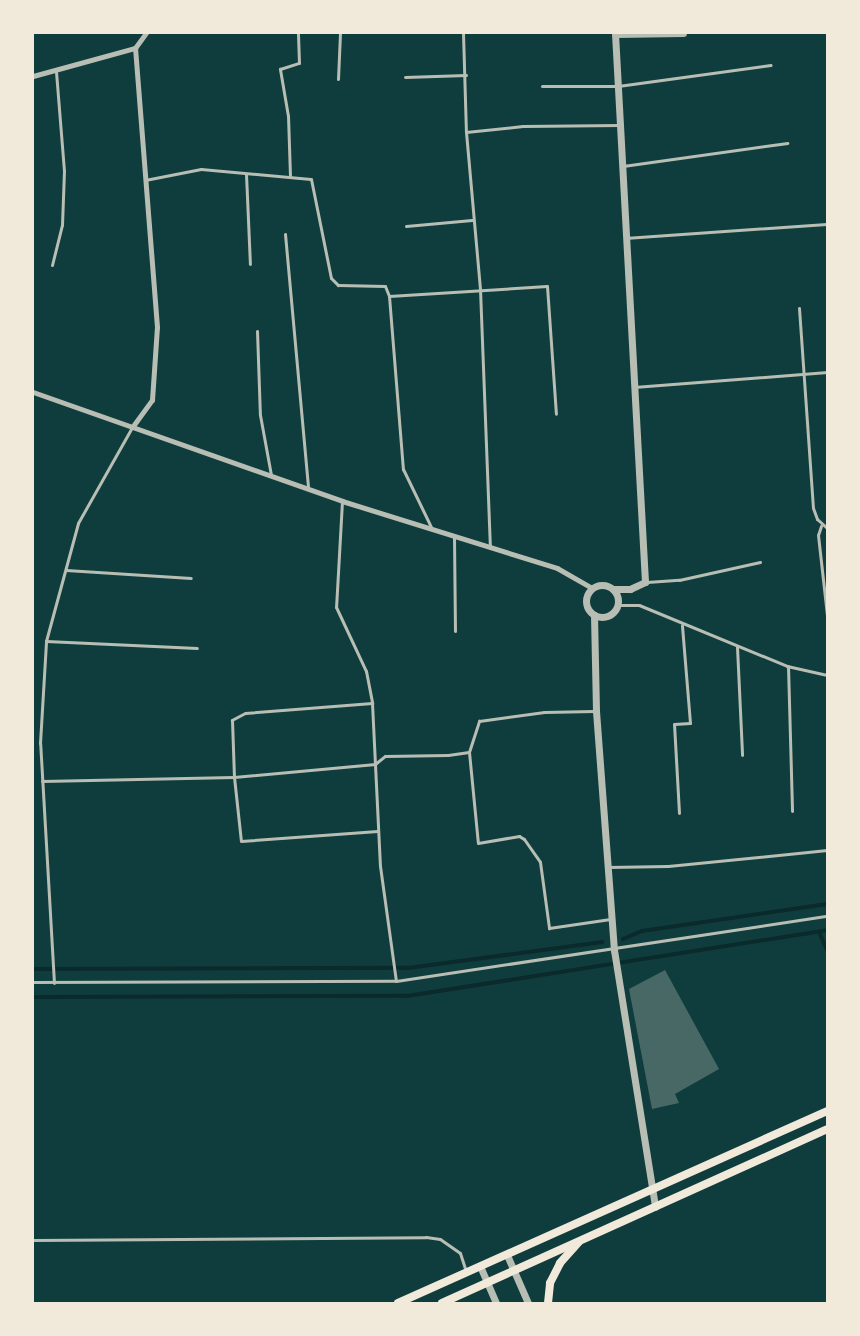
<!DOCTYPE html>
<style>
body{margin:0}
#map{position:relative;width:860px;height:1336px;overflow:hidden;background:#0f3d3e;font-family:"IBM Plex Sans",sans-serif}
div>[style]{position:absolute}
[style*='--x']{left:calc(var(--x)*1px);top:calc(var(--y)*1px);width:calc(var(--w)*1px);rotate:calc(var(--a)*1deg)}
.stream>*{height:4px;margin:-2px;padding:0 2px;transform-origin:2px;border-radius:2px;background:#0a2a2b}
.building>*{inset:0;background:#486865}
.service>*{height:3px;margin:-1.5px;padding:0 1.5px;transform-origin:1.5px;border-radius:1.5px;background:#b8beb3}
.minor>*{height:5px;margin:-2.5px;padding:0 2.5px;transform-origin:2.5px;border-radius:2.5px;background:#b8beb3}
.tertiary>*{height:7px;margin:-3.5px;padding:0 3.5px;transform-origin:3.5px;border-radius:3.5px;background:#b8beb3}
.tertiary>.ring{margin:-3.5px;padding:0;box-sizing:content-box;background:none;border:7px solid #b8beb3;border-radius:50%}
.secondary>*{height:8px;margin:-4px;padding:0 4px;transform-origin:4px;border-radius:4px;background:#f1e9da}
span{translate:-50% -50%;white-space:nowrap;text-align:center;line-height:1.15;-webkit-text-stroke:4.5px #f1e9da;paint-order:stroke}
.frame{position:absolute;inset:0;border:34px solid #f1e9da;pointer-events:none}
</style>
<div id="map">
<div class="stream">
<div style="--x:819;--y:932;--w:20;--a:66"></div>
<div style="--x:623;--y:939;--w:21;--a:-23"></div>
<div style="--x:642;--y:931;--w:187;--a:-8.3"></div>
<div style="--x:33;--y:969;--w:375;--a:-0.2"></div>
<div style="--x:408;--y:968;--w:196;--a:-7.6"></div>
<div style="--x:33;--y:997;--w:374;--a:-0.2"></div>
<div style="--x:407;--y:996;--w:425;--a:-8.9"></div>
</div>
<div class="building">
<div style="clip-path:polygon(665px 970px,719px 1069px,675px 1094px,679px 1103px,652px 1109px,629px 989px)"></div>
</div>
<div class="service">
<div style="--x:463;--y:33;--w:99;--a:88.3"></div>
<div style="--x:466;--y:132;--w:158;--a:84.9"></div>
<div style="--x:480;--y:289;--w:257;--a:87.8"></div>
<div style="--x:405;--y:77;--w:61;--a:-1.9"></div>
<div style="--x:338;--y:79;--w:46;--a:-87.5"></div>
<div style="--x:542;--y:86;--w:76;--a:0"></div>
<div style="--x:618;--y:86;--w:154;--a:-7.8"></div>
<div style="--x:466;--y:132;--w:57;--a:-6"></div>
<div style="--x:523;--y:126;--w:97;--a:-0.6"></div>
<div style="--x:623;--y:166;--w:166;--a:-8"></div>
<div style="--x:246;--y:174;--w:90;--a:87.5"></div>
<div style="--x:290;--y:176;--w:60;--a:-91.9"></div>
<div style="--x:288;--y:116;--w:48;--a:-99.7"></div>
<div style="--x:280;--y:69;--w:20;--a:-18"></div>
<div style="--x:299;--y:63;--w:30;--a:-92"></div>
<div style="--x:145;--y:180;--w:57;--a:-11.1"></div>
<div style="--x:201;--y:169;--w:110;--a:5.2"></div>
<div style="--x:311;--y:179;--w:101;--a:78.6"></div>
<div style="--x:331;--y:278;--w:10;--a:45"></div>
<div style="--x:338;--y:285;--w:47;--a:1.2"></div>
<div style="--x:385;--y:286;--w:11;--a:68"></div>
<div style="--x:389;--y:296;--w:174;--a:85.4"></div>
<div style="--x:403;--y:469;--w:67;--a:64.2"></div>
<div style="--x:406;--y:226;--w:66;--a:-5.2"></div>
<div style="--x:285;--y:234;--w:254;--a:84.8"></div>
<div style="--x:625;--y:238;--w:202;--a:-4"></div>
<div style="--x:52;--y:265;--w:41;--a:-76"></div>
<div style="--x:62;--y:225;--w:54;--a:-87.9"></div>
<div style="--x:64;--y:171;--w:100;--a:-94.6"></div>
<div style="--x:389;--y:296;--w:158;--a:-3.6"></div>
<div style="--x:547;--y:286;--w:128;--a:86"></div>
<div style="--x:799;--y:308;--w:200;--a:86"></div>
<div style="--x:813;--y:508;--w:12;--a:70"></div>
<div style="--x:817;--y:519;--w:13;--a:42"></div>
<div style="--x:257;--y:331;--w:84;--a:88"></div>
<div style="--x:260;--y:415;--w:61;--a:79.6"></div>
<div style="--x:634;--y:387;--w:194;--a:-4.4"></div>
<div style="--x:342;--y:501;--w:106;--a:93.2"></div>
<div style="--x:336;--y:607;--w:71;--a:64.9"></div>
<div style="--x:366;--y:671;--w:33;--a:79"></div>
<div style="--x:372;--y:703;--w:163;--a:87.2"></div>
<div style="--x:380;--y:866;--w:116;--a:82.1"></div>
<div style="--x:821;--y:526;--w:9;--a:108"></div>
<div style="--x:818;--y:535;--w:81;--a:83.6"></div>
<div style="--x:454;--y:537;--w:94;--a:89.4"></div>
<div style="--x:66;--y:570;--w:125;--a:3.7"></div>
<div style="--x:647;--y:582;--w:32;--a:-4"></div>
<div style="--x:679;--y:580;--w:83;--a:-12.5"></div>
<div style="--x:618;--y:605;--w:21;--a:0"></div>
<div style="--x:639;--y:605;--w:160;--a:22.4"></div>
<div style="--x:787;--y:666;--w:41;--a:12.7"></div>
<div style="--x:46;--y:641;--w:151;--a:2.7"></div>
<div style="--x:737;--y:647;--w:108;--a:87.3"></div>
<div style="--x:788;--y:666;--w:145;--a:88.4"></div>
<div style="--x:372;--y:703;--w:127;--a:175.5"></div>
<div style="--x:245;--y:713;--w:15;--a:152"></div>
<div style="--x:232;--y:720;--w:57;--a:88"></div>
<div style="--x:234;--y:777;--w:64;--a:83.8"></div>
<div style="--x:241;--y:841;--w:137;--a:-4.2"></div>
<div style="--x:469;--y:752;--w:91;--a:84.4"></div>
<div style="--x:478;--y:843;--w:42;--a:-9.7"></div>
<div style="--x:519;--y:836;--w:6;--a:31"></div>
<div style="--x:524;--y:839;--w:28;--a:55"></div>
<div style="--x:540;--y:862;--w:67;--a:82.2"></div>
<div style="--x:549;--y:928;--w:62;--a:-8.4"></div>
<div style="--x:42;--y:781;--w:192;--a:-1.2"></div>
<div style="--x:234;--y:777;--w:142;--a:-5.3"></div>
<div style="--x:375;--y:764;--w:13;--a:-39"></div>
<div style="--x:385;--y:756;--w:63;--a:-0.9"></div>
<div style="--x:448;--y:755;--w:21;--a:-8"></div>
<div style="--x:469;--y:752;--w:33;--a:-72"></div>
<div style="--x:479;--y:721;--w:66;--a:-7.9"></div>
<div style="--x:544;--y:712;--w:50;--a:-1.1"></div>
<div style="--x:679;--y:813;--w:89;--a:-93.2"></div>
<div style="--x:674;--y:724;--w:16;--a:-4"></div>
<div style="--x:690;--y:723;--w:98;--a:-94.7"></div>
<div style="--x:608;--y:867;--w:60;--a:-1"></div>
<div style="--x:668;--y:866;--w:160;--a:-5.7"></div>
<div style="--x:33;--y:982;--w:363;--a:-0.2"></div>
<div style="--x:396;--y:981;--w:436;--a:-8.6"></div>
<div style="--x:54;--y:983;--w:240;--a:-93.3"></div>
<div style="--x:40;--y:743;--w:102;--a:-86.6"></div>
<div style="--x:46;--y:641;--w:122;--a:-74.8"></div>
<div style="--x:78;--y:523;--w:110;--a:-60.6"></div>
<div style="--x:33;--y:1240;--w:393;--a:-0.4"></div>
<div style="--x:426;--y:1237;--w:14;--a:8"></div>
<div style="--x:440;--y:1239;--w:24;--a:35"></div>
<div style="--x:460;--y:1253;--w:19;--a:72"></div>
</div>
<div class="minor">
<div style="--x:33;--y:76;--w:106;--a:-15.4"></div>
<div style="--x:135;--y:48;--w:19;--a:-54"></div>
<div style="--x:33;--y:392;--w:328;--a:19.4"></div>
<div style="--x:342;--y:501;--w:225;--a:17.3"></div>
<div style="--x:557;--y:568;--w:40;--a:29.7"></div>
<div style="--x:133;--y:426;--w:32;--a:-54"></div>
<div style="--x:152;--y:400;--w:73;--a:-86.1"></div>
<div style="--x:157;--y:327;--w:280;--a:-94.5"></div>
</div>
<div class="tertiary">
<div class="ring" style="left:586px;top:585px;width:25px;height:25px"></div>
<div style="--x:613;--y:589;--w:17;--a:0"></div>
<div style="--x:630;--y:589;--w:17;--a:-25"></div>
<div style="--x:645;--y:582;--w:549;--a:-93.13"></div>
<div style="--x:615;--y:34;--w:68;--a:-0.8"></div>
<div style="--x:594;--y:615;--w:96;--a:88.8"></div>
<div style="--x:596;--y:711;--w:240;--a:85.7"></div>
<div style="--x:614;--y:950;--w:260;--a:80.9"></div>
<div style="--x:507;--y:1255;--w:52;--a:66.4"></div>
<div style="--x:480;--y:1266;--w:40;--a:66.6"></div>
</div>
<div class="secondary">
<div style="--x:398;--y:1303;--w:470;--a:-24.1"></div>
<div style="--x:442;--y:1303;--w:422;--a:-24.3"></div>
<div style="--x:548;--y:1303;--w:20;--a:-84"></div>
<div style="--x:550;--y:1283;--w:22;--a:-63"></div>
<div style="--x:560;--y:1263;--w:28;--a:-48"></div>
</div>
<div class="frame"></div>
</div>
